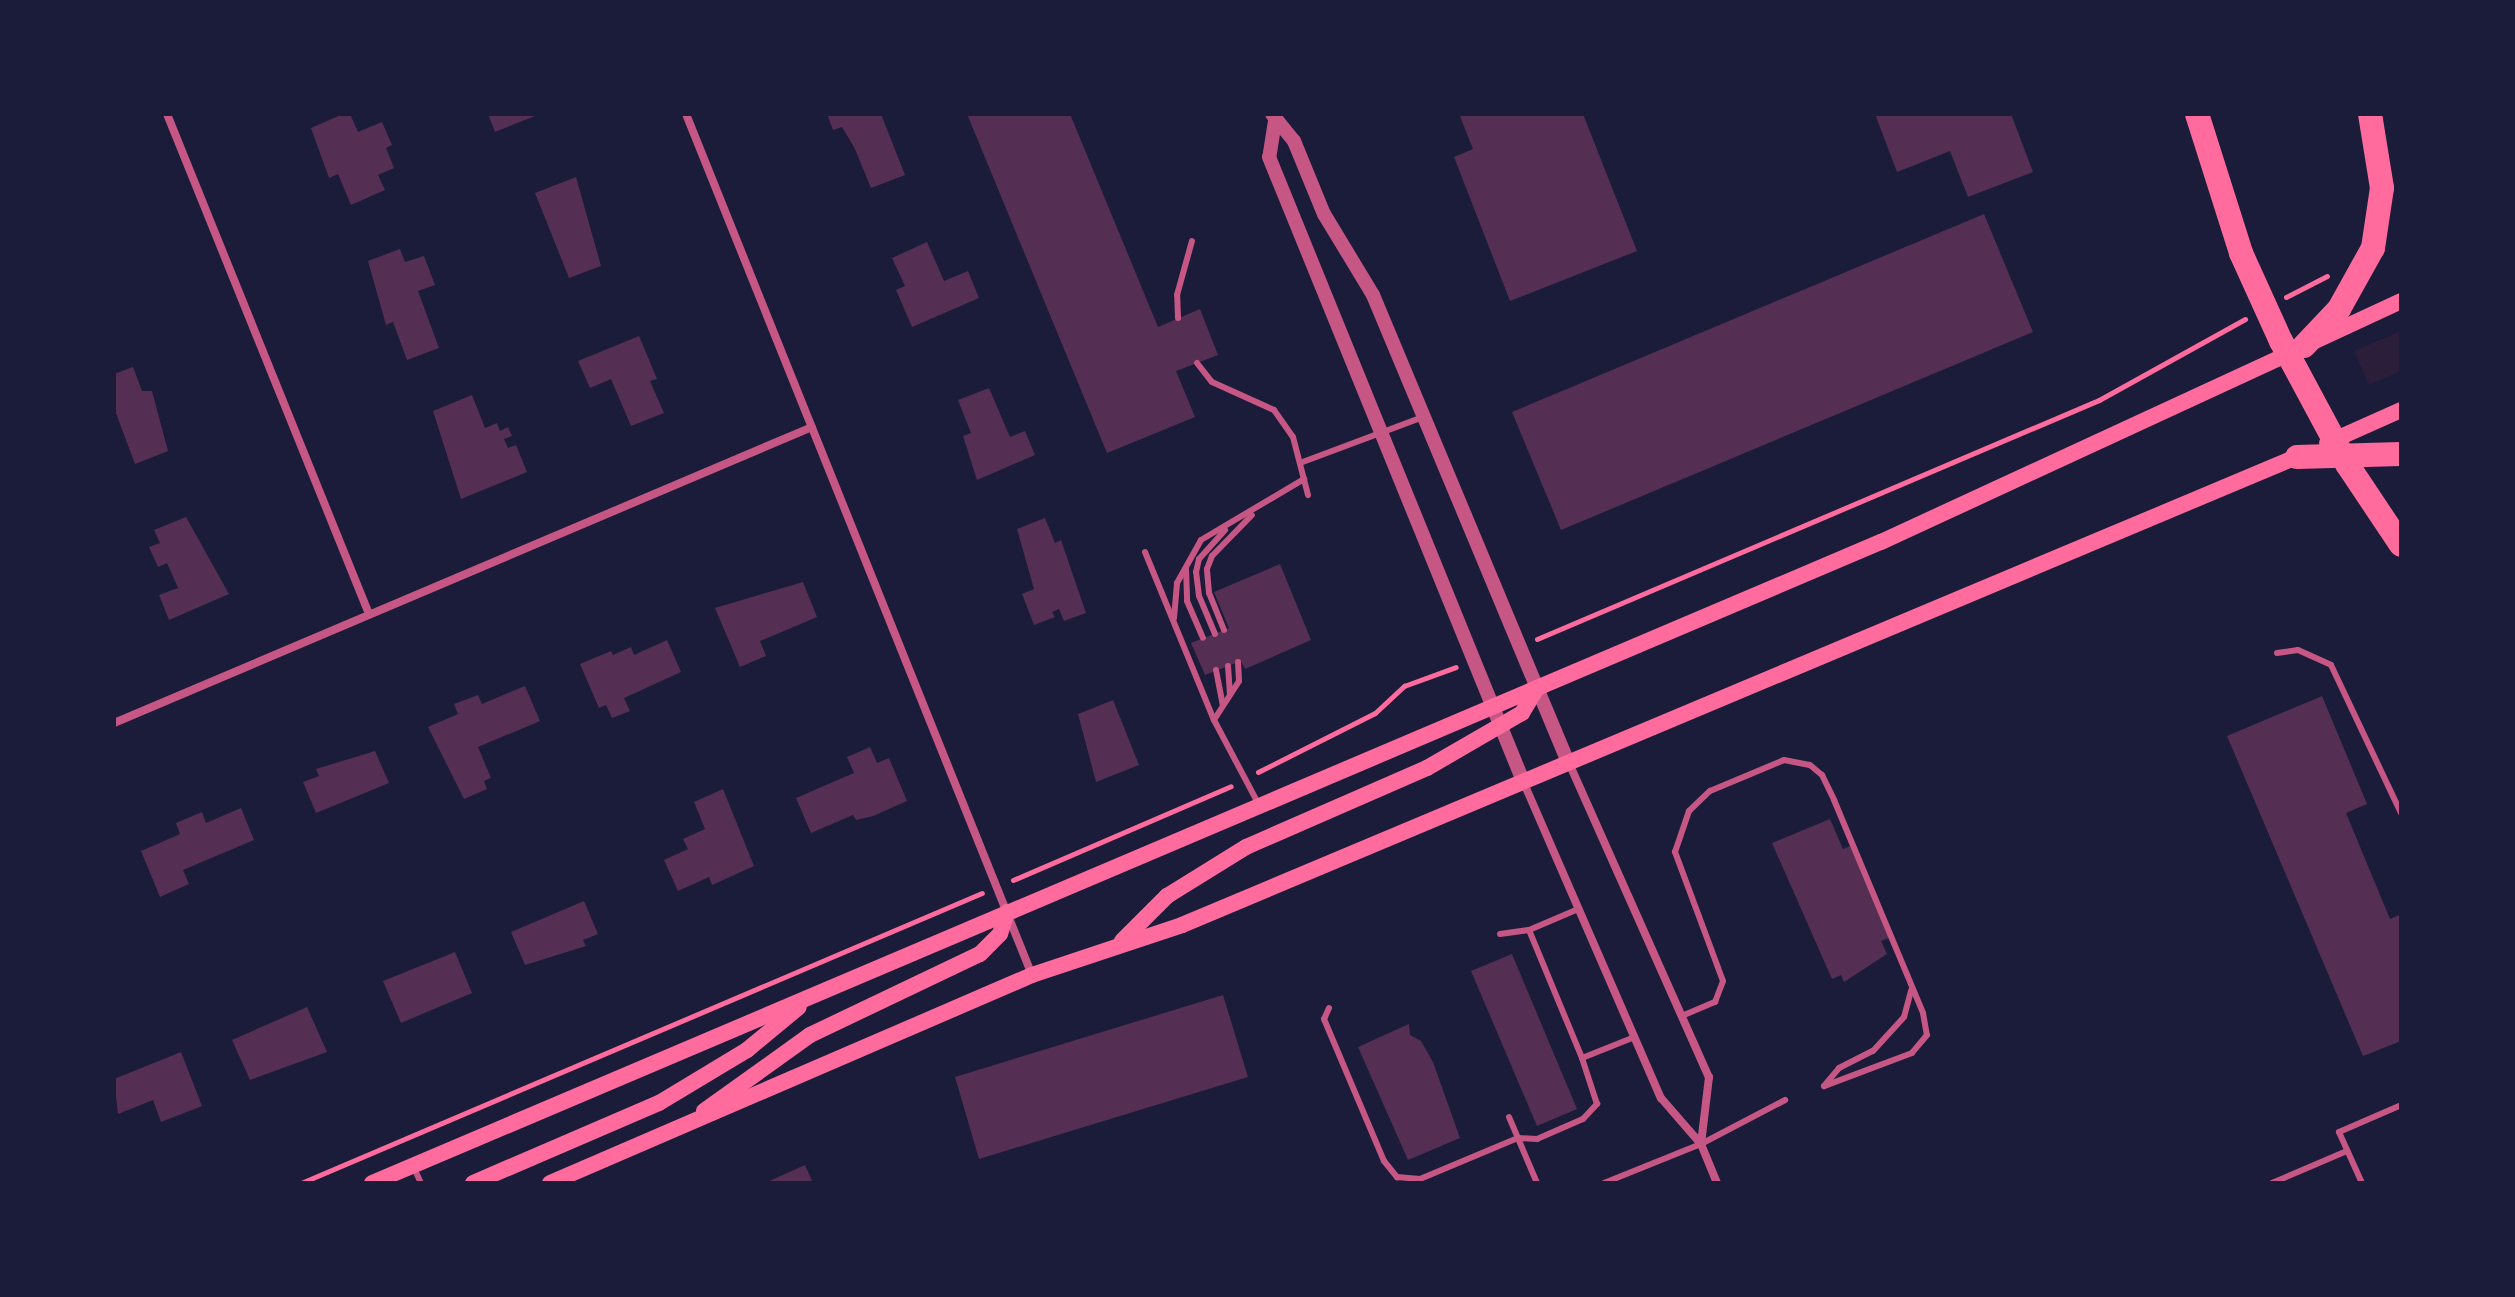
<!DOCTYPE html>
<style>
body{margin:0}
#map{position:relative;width:2515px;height:1297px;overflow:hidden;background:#1b1b3a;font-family:Inter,sans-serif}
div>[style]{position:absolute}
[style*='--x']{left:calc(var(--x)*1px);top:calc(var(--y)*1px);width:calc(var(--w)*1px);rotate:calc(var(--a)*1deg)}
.green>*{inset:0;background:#2a1e3b}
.building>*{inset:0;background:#542f53}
.path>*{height:5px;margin:-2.5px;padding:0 2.5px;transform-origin:2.5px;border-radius:2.5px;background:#ff6b9d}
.service>*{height:6px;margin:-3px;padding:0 3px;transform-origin:3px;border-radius:3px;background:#c65784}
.minor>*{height:8px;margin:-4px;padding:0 4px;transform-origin:4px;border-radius:4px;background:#c65784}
.tertiary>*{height:14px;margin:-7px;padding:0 7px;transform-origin:7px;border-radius:7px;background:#c65784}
.secondary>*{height:16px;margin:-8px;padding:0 8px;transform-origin:8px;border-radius:8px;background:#ff6b9d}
.motorway>*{height:24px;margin:-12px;padding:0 12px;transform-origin:12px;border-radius:12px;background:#ff6b9d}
span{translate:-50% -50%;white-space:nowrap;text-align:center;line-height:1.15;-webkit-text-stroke:6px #1b1b3a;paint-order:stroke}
.frame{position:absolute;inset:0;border:116px solid #1b1b3a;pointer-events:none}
</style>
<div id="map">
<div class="green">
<div style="clip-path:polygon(2401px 331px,2401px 371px,2369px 385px,2354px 351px)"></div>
</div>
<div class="building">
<div style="clip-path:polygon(343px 114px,350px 114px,358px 132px,382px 122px,392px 145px,386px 148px,394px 168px,378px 175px,385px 190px,351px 205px,338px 174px,329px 178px,311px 128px)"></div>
<div style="clip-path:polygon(488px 114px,540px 114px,495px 132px)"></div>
<div style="clip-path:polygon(827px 114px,881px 114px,905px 175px,871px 188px,854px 147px,842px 127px,833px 130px)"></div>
<div style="clip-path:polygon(967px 114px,1070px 114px,1158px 327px,1200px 309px,1218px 355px,1176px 371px,1195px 417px,1107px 453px)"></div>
<div style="clip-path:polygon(1459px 114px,1583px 114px,1637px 251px,1510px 301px,1454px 157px,1473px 149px)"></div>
<div style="clip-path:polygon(1875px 114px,2011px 114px,2033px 172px,1968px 197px,1950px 151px,1897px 172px)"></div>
<div style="clip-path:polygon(576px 177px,601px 266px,569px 278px,535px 193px)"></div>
<div style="clip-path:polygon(1984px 214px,2033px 332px,1561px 530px,1512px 412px)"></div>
<div style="clip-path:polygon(927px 242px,944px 281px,968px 271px,979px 298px,912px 327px,896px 290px,905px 286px,892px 258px)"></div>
<div style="clip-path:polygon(400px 249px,405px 262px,424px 256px,435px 285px,418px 291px,439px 348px,407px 360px,393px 322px,386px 325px,368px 261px)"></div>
<div style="clip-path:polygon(639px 336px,657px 379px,650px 381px,664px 413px,631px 426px,611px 379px,590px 388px,578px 361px)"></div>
<div style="clip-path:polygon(133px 367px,142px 391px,152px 391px,168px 451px,135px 464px,114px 408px,114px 374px)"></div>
<div style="clip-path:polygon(989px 388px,1010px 437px,1025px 431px,1035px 455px,977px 480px,963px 436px,971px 433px,958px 400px)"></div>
<div style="clip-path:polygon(472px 395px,485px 428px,497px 423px,500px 431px,508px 427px,512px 436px,504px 439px,508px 448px,516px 445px,527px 472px,461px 499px,433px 411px)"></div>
<div style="clip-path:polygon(186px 517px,229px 594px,169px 620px,159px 595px,178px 588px,167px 563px,158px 567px,149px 547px,160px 543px,154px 530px)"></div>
<div style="clip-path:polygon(1045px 518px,1055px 543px,1061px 540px,1086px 613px,1064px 621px,1059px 609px,1052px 612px,1055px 617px,1034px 625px,1022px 594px,1034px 589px,1017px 529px)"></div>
<div style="clip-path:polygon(1280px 564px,1311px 640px,1245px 669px,1241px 661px,1205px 675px,1191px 643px,1229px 628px,1214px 592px)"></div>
<div style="clip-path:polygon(803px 582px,817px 617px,760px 641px,766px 656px,740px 667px,715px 608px)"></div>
<div style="clip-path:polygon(667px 640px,681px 672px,624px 698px,630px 711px,612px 718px,606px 705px,599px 708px,580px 664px,611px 651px,613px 655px,631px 647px,634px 655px)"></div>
<div style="clip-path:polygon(525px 686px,540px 721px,478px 747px,491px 778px,484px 781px,487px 789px,464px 799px,428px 727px,458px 714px,454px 704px,478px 695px,482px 704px)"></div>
<div style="clip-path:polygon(2322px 696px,2367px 804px,2346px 813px,2390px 919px,2401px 914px,2401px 1041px,2363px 1056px,2227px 736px)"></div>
<div style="clip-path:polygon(1113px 700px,1139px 765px,1096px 782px,1078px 714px)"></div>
<div style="clip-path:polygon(870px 747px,877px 763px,889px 758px,907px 801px,873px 816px,856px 820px,853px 815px,811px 833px,796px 798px,854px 773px,847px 757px)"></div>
<div style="clip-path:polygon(375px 751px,389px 783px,316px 813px,303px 782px,319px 776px,316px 769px)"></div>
<div style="clip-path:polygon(723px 789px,754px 866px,712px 885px,709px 877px,678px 891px,664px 860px,688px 849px,683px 839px,705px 829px,694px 802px)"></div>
<div style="clip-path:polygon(241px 808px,254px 840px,183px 870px,189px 884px,160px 897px,141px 851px,180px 834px,176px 823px,202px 812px,206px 823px)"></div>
<div style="clip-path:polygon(1830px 819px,1843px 849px,1850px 846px,1889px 938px,1881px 941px,1887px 954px,1844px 982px,1841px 975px,1832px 979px,1772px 843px)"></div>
<div style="clip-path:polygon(584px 901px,598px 934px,583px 940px,586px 946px,525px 965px,511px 932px)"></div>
<div style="clip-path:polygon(455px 952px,472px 993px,401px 1023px,383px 981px)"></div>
<div style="clip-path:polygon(1512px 954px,1577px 1109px,1537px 1126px,1471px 971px)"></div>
<div style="clip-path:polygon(1223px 995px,1248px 1077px,979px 1159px,955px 1077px)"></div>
<div style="clip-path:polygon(307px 1007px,327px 1052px,250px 1080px,232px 1040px)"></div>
<div style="clip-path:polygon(1409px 1024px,1410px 1035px,1421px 1041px,1433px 1062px,1460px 1138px,1408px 1160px,1358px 1047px)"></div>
<div style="clip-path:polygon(181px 1052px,202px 1106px,161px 1122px,153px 1100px,118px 1114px,114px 1079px)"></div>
<div style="clip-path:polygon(805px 1165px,813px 1183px,765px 1183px)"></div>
</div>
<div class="path">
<div style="--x:2286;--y:297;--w:46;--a:-27.1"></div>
<div style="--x:1537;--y:639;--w:611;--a:-23.04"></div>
<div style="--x:2099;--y:400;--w:167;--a:-29"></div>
<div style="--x:1258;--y:772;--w:131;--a:-26.8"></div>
<div style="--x:1375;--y:713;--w:40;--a:-43"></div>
<div style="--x:1404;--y:686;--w:55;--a:-20.1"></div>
<div style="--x:1013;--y:880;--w:237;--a:-23.3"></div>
<div style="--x:301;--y:1183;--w:740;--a:-23.07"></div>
</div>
<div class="service">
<div style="--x:1178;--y:318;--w:23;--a:-92"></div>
<div style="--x:1177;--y:295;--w:56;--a:-74.5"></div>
<div style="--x:1197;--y:363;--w:24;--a:52"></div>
<div style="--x:1212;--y:382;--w:68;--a:24.3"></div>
<div style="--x:1274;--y:410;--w:33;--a:55"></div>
<div style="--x:1293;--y:437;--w:60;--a:75.5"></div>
<div style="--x:1300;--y:463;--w:131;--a:-20.5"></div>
<div style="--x:1145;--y:552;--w:182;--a:67.7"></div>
<div style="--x:1214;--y:720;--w:96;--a:62.1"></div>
<div style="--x:1186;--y:568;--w:33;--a:88"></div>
<div style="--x:1187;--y:601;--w:40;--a:66.6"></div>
<div style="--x:1174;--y:618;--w:35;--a:-85"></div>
<div style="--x:1177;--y:583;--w:49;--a:-60.8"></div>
<div style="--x:1201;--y:540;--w:120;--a:-30.6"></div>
<div style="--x:1224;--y:630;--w:40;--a:-112"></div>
<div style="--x:1209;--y:593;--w:24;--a:-95"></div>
<div style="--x:1207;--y:569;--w:14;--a:-69"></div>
<div style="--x:1212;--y:556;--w:57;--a:-45.7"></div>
<div style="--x:1215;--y:634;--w:41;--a:-112.8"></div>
<div style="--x:1199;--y:596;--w:24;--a:-97"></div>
<div style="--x:1196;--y:572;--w:13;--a:-77"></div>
<div style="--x:1199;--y:559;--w:39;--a:-48"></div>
<div style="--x:2277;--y:653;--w:21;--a:-8"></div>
<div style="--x:2298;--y:650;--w:36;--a:24"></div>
<div style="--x:2331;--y:665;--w:164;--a:64.7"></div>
<div style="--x:1228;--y:666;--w:28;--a:86"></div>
<div style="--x:1216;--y:670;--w:36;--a:79"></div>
<div style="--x:1214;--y:720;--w:46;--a:-57.3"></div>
<div style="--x:1239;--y:681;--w:19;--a:-93"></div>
<div style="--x:1576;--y:910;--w:51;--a:156.9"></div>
<div style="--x:1529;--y:930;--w:139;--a:67.5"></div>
<div style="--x:1582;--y:1058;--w:54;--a:-21.8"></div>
<div style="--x:1500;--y:934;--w:29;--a:-8"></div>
<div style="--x:1329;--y:1008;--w:12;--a:114"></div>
<div style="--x:1324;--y:1019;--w:154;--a:67.1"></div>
<div style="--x:1384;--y:1161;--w:21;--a:51"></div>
<div style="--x:1397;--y:1177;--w:23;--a:5"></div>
<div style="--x:1420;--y:1179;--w:106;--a:-22.7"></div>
<div style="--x:1518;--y:1138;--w:19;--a:3"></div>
<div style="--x:1537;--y:1139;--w:50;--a:-23.5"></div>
<div style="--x:1583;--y:1119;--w:21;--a:-47"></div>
<div style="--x:1597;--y:1104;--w:48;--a:-108.1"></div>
<div style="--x:1684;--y:1015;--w:34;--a:-23"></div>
<div style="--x:1715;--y:1002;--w:22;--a:-69"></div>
<div style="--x:1723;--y:981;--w:138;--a:-110.4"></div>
<div style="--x:1675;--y:852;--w:43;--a:-71.1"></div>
<div style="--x:1689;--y:811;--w:29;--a:-44"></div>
<div style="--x:1710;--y:791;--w:80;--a:-22.7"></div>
<div style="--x:1784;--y:760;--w:26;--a:11"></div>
<div style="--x:1810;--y:765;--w:16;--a:40"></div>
<div style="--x:1822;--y:775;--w:28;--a:64"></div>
<div style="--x:1834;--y:800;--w:231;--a:67.3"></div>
<div style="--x:1923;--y:1013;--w:22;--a:80"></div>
<div style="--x:1927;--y:1035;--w:23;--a:130"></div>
<div style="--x:1912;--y:1053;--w:94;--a:159.4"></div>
<div style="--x:1824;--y:1086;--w:23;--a:-50"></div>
<div style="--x:1839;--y:1068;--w:38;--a:-27"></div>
<div style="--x:1873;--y:1051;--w:46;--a:-47.6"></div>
<div style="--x:1904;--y:1017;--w:28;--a:-75"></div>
<div style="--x:1509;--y:1117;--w:72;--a:67"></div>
<div style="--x:414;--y:1168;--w:17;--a:65"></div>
<div style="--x:1604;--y:1183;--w:105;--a:-21.9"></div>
<div style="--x:1701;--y:1144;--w:95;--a:-27.6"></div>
<div style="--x:2272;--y:1183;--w:82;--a:-23.1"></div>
<div style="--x:2362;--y:1183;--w:56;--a:-114.3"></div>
<div style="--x:2339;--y:1132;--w:68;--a:-23.5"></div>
</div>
<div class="minor">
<div style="--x:167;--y:114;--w:539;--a:68"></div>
<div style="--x:686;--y:114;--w:928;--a:68.11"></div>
<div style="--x:114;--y:723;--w:758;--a:-22.98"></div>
<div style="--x:1569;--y:763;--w:344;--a:66"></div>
<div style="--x:1709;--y:1077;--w:67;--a:96.8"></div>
<div style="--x:1523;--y:781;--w:346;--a:66.5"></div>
<div style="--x:1661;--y:1098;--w:61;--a:49"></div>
<div style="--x:1701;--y:1144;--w:42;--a:67.7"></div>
</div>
<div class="tertiary">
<div style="--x:1272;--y:114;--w:35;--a:51"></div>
<div style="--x:1294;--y:141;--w:79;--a:67.7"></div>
<div style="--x:1324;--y:214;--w:95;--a:58.8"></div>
<div style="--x:1373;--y:295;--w:506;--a:67.34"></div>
<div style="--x:1275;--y:121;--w:36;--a:99"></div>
<div style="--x:1269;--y:157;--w:674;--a:67.85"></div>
</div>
<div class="secondary">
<div style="--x:2315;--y:341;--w:95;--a:-24.9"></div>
<div style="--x:2327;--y:443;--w:81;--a:-24"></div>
<div style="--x:1122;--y:941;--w:64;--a:-45"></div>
<div style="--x:1167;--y:896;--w:93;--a:-31.8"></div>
<div style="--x:1246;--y:847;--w:197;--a:-23.6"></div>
<div style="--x:1427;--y:768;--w:110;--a:-30.1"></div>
<div style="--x:1522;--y:713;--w:29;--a:-59"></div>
<div style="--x:704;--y:1111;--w:130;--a:-35.6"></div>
<div style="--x:810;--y:1035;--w:188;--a:-25.5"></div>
<div style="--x:980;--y:954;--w:28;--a:-45"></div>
<div style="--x:1000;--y:934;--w:23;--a:-72"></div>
<div style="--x:372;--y:1183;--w:1640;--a:-23.02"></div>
<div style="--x:1881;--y:542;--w:455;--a:-24.8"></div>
<div style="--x:473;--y:1183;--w:202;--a:-23.3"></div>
<div style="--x:659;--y:1103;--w:103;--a:-31.1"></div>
<div style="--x:747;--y:1050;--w:67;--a:-39.6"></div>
<div style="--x:550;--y:1183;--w:525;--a:-23.34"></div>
<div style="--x:1032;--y:975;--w:158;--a:-18.4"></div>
<div style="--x:1182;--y:925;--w:1219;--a:-22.78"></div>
</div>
<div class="motorway">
<div style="--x:2197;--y:114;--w:146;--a:72.4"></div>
<div style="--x:2241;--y:253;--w:97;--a:65.6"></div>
<div style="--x:2281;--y:341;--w:140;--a:61.8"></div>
<div style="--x:2347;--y:464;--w:97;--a:56.3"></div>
<div style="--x:2304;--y:346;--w:51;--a:-46.6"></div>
<div style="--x:2339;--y:309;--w:70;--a:-60.9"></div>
<div style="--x:2373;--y:248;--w:61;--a:-81.5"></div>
<div style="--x:2382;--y:188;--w:75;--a:-99.2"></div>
<div style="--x:2297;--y:457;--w:104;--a:-1.7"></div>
</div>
<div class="frame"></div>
</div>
